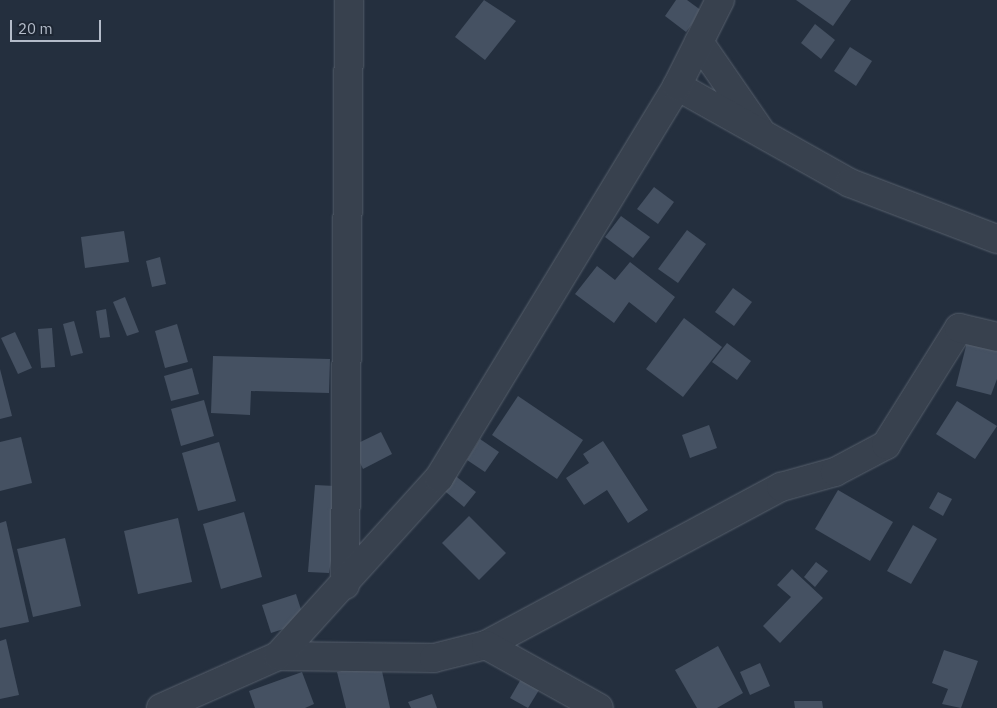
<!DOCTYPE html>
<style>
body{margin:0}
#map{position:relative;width:997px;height:708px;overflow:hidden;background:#242f3e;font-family:"IBM Plex Sans",sans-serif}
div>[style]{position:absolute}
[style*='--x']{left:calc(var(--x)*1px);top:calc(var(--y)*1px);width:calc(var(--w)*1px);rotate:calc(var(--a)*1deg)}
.building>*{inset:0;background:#455162}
.roads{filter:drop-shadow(0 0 1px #565f6c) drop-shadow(0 0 1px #565f6c)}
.minor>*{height:28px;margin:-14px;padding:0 14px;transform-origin:14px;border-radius:14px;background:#38414e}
.tertiary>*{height:28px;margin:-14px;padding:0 14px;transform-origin:14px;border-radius:14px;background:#38414e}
span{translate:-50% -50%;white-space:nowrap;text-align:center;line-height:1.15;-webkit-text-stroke:4px #1d2633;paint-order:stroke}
.scale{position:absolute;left:10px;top:20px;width:91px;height:22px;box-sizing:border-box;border:2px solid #b4bcc9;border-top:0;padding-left:6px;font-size:15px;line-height:18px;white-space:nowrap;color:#b4bcc9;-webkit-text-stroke:4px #1d2633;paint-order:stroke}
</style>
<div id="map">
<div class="building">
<div style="clip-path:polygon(484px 0,516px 21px,485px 60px,455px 37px)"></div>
<div style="clip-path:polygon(676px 0,687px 0,702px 11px,686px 32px,665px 16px)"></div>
<div style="clip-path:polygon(796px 0,851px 0,833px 26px)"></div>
<div style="clip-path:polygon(815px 24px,835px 40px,821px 59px,801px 43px)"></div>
<div style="clip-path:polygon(850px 47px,872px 61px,856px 86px,834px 71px)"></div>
<div style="clip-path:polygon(654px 187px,674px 202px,658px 224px,637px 209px)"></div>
<div style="clip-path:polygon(621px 216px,650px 237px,633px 258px,605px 237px)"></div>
<div style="clip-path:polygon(687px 230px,706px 244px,678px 283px,658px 269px)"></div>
<div style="clip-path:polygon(124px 231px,129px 262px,85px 268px,81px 237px)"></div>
<div style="clip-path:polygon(160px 257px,166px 284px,152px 287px,146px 261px)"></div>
<div style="clip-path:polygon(630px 262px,675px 297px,656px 323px,629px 302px,614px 323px,575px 294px,597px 266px,615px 280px)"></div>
<div style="clip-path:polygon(733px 288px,752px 302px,734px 326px,715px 312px)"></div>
<div style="clip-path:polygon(125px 297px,139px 332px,127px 336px,113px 302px)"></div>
<div style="clip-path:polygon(106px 309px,110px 337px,100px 338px,96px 311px)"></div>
<div style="clip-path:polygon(684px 318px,722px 347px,683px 397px,646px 369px)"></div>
<div style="clip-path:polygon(74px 321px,83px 353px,71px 356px,63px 324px)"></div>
<div style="clip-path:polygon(177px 324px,188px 362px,165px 368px,155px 331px)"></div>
<div style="clip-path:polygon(52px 328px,55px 367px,41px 368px,38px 329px)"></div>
<div style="clip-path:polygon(15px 332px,32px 368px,18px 374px,1px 338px)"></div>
<div style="clip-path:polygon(967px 342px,997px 350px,997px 379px,991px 395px,956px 386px)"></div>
<div style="clip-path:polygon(727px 343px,751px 361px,737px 380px,712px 362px)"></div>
<div style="clip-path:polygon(213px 356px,330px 359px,329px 393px,251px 391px,250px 415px,211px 413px)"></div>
<div style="clip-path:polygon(192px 368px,199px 394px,171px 401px,164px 376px)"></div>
<div style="clip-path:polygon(0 369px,12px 416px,0 419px)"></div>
<div style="clip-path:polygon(518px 396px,583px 440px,557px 479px,492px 435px)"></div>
<div style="clip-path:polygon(204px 400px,214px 436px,181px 446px,171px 409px)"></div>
<div style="clip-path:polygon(957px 401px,997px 426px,975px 459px,936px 434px)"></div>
<div style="clip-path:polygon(709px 425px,717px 448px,690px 458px,682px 435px)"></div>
<div style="clip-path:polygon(381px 432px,392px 454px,363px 469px,352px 446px)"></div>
<div style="clip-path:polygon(21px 437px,32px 483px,0 491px,0 442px)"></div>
<div style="clip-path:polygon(480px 439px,499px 452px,485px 472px,467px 460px)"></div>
<div style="clip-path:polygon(603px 441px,648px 510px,628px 523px,607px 490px,584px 505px,566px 478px,589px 463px,583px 454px)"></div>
<div style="clip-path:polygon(219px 442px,236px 501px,198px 511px,182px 453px)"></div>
<div style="clip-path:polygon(453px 474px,476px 492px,464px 507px,441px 488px)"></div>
<div style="clip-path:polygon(315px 485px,335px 486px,337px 525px,329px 573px,308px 572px)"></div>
<div style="clip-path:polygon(838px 490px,893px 522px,870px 561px,815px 529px)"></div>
<div style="clip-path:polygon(938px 492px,952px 499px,943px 516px,929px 508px)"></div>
<div style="clip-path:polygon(244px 512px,262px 577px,221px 589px,203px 524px)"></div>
<div style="clip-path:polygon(469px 516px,506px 553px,479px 580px,442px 543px)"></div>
<div style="clip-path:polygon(178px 518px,192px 582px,138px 594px,124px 531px)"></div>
<div style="clip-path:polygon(6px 521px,29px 622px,0 628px,0 523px)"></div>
<div style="clip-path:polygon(913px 525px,937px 539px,911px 584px,887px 571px)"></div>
<div style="clip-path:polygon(65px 538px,81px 606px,33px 617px,17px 549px)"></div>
<div style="clip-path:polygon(816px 562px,828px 571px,815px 587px,804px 577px)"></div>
<div style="clip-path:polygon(792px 569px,823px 598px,780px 643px,763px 626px,791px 597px,777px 585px)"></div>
<div style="clip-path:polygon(296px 594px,305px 622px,271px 633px,262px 605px)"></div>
<div style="clip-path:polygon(6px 639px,19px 695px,0 699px,0 641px)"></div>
<div style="clip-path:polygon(718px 646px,743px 693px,717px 708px,697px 708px,675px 670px)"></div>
<div style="clip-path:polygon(944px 650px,978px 661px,961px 708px,942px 704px,948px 689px,932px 683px)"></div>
<div style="clip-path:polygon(380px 662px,390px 708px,346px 708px,337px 672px)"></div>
<div style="clip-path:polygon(760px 663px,770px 686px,750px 695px,740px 672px)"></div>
<div style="clip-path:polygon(302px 672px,314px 704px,305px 708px,255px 708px,249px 691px)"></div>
<div style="clip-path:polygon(521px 679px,539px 690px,528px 708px,510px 698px)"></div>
<div style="clip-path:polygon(432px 694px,437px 708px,411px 708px,408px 702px)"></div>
<div style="clip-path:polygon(794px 701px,822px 701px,823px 708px,795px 708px)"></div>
</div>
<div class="roads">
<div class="minor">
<div style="--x:699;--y:42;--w:106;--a:55.4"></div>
<div style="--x:677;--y:86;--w:198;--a:29.3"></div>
<div style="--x:850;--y:183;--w:157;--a:20.9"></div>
<div style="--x:345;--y:585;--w:585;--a:-89.61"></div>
<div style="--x:486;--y:645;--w:335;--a:-28.2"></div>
<div style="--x:781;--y:487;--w:56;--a:-15.5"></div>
<div style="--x:835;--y:472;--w:58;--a:-27.9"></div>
<div style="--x:886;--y:445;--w:138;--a:-58"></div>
<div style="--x:959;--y:328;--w:39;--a:13"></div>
<div style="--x:278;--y:656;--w:156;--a:0.7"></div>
<div style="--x:434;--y:658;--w:54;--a:-14"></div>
<div style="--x:486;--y:645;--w:129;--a:29.1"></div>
</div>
<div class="tertiary">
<div style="--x:161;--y:708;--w:128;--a:-24"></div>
<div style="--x:278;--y:656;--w:240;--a:-47.9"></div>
<div style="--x:439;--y:478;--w:459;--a:-58.7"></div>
<div style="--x:677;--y:86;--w:96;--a:-63.4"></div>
</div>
</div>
<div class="scale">20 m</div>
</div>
